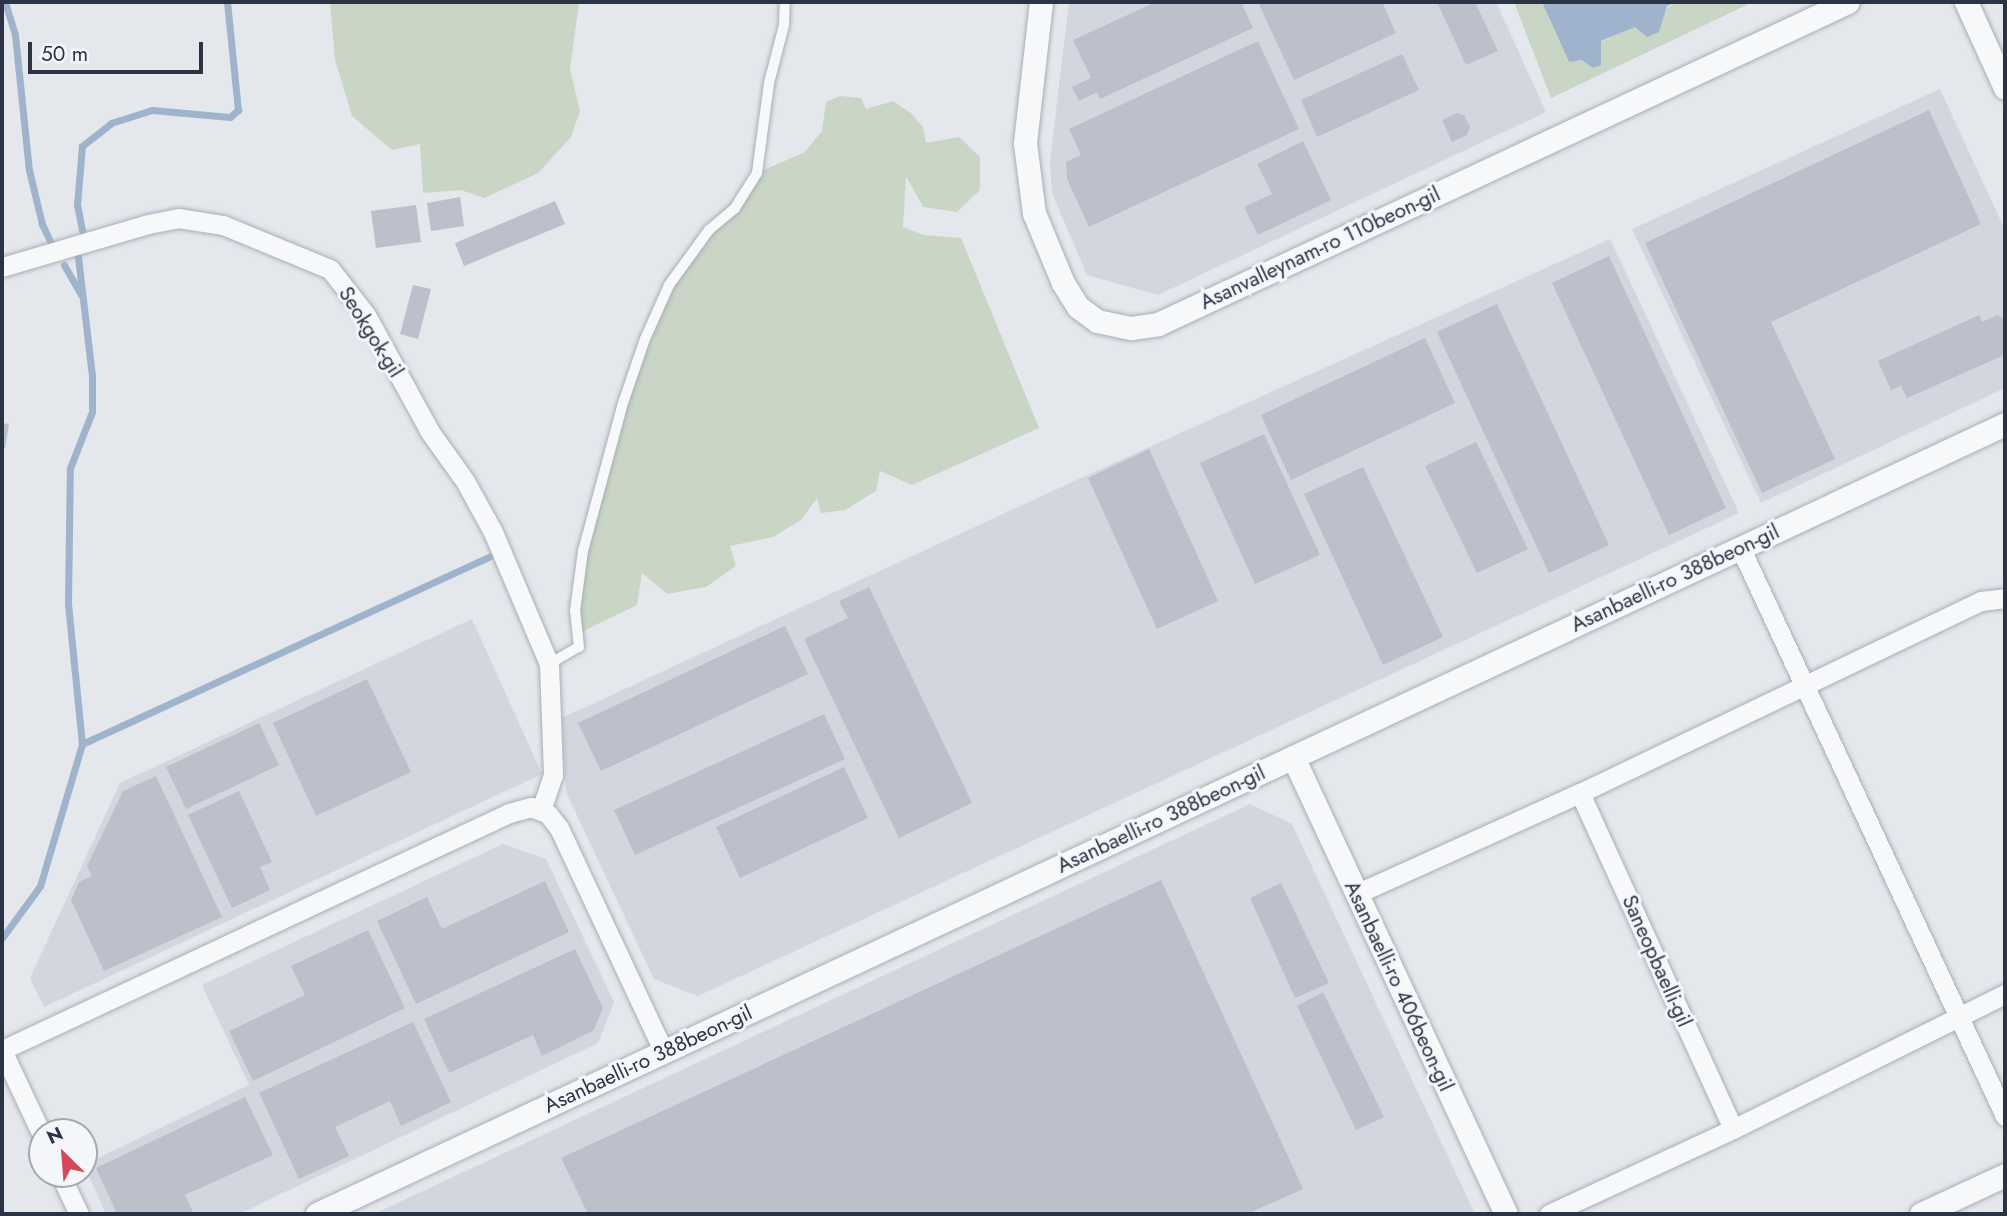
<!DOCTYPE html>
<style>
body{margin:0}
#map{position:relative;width:2007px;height:1216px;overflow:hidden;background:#e4e7ec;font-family:Jost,sans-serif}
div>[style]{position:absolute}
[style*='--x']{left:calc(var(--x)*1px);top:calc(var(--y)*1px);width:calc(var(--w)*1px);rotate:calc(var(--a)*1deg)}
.built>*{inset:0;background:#d2d6de}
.green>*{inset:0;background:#c9d6c5}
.water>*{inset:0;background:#9fb4cc}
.stream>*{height:7px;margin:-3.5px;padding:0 3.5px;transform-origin:3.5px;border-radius:3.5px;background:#9fb4cc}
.building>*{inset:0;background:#bbc0ca}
.roads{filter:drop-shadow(0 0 2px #a9aeb7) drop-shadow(0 0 2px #a9aeb7)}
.service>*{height:10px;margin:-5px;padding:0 5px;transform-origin:5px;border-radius:5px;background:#f7f8fa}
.minor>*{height:19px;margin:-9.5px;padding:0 9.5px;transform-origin:9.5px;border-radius:9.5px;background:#f7f8fa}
.tertiary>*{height:23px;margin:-11.5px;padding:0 11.5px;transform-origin:11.5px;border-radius:11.5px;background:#f7f8fa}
span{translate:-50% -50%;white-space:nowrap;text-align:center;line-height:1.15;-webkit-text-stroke:6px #f4f6f9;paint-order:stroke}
.street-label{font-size:21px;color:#2b3445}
.frame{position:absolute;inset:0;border:4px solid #2b3445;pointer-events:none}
.north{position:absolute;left:28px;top:1118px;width:70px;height:70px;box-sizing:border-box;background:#f4f6f9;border:2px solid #a4a8b1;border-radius:50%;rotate:335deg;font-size:19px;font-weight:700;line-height:28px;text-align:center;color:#2b3445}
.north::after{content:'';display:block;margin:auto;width:24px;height:32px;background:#d1495b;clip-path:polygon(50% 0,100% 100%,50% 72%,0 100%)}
.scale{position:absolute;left:28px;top:42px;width:175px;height:32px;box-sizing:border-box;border:4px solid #2b3445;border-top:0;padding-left:9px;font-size:21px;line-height:24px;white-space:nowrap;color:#2b3445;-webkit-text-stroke:5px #f4f6f9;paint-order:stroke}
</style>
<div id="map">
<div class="built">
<div style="clip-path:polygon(1069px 2px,1496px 2px,1546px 112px,1158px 295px,1087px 275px,1052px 193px,1050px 161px)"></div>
<div style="clip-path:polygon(1940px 89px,2005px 230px,2005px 388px,1761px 503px,1632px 229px)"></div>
<div style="clip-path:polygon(1610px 239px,1739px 513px,698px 996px,654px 979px,566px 792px,562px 718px,1083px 477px)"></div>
<div style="clip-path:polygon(472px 619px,542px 774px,44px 1007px,30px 978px,120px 783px)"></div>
<div style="clip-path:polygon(1250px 804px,1292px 824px,1475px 1214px,374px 1214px)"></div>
<div style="clip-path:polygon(503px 844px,546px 859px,614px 1002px,598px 1043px,239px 1214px,106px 1214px,84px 1165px,249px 1085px,202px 985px)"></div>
</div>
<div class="green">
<div style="clip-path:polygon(330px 2px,579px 2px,570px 69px,580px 111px,571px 137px,538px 173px,484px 198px,461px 190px,423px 193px,420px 144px,392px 150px,352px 116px,335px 60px)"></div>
<div style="clip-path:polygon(1514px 2px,1542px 2px,1569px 62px,1582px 60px,1601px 64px,1601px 42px,1635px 26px,1677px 2px,1753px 2px,1551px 98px)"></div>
<div style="clip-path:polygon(840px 96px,861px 98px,866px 109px,893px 101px,911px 113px,923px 127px,926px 143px,959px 137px,980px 157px,980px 190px,957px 212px,923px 207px,906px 176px,903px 227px,924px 235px,961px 238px,1039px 428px,912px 485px,880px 471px,876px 491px,845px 510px,821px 513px,817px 498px,801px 520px,773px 537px,730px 546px,736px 566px,706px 587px,667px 594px,642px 573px,637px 605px,577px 634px,583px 551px,622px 405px,669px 285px,709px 230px,735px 208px,757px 173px,805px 152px,822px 131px,826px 102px)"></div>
</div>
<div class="water">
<div style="clip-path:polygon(1542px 2px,1677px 2px,1667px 6px,1659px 32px,1647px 37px,1635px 27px,1601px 41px,1601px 65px,1593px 68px,1582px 60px,1569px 62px)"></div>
</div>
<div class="stream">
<div style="--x:5;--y:2;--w:34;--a:73"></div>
<div style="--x:15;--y:35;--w:136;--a:84.1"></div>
<div style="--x:29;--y:170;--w:56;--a:76.5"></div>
<div style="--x:42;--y:224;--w:23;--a:65"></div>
<div style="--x:82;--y:230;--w:25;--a:-101"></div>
<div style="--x:77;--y:205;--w:59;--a:-85.2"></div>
<div style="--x:82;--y:146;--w:37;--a:-38"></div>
<div style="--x:111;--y:123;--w:43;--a:-17.6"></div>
<div style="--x:152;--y:110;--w:78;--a:5.1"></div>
<div style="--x:230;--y:117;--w:11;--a:-41"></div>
<div style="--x:238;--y:110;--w:109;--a:-95.8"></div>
<div style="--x:64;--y:265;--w:34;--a:60"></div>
<div style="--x:82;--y:744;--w:449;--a:-24.7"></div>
<div style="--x:2;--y:938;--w:64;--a:-53.8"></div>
<div style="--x:40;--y:886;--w:148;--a:-73.5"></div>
<div style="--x:82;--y:744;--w:142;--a:-95.7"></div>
<div style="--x:68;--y:603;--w:135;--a:-89.2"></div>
<div style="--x:70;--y:468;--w:60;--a:-68.6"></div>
<div style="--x:92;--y:412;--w:36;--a:-90"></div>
<div style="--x:92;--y:376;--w:120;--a:-96.7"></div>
</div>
<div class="building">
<div style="clip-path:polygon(1156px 2px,1241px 2px,1253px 28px,1100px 99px,1097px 92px,1079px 101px,1072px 87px,1091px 78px,1073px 40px)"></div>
<div style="clip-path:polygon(1258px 2px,1382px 2px,1396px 33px,1294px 80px)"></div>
<div style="clip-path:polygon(1437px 2px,1475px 2px,1498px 51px,1466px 65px)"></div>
<div style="clip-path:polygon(1258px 41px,1299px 129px,1089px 227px,1067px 179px,1066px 162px,1081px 155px,1069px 129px)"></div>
<div style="clip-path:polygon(1402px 54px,1419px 90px,1317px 137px,1301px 100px)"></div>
<div style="clip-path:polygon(1929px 110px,1981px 224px,1771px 322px,1835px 459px,1762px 493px,1645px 243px)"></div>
<div style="clip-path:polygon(1457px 113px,1464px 115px,1470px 127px,1467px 135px,1452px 142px,1442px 120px)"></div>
<div style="clip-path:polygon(1303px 141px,1331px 200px,1258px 235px,1244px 207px,1272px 194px,1257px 164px)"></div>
<div style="clip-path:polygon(460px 197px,464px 226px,431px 231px,427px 203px)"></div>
<div style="clip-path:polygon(555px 201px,565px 224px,464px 266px,455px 243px)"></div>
<div style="clip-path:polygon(416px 205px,421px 242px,376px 248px,371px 211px)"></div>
<div style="clip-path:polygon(1609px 256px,1726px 508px,1669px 535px,1552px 283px)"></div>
<div style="clip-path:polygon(413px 285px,431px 289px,418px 339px,400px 334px)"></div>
<div style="clip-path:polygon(1497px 304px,1609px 545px,1549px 573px,1437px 332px)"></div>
<div style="clip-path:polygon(1979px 315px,1982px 322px,1997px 315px,2005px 319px,2005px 345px,2002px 356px,1907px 398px,1901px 386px,1891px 390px,1878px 361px)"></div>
<div style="clip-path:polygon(1425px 338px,1455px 403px,1291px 480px,1261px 415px)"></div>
<div style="clip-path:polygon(2px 423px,9px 424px,5px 448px,2px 448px)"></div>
<div style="clip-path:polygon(1264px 434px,1320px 555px,1255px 584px,1200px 463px)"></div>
<div style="clip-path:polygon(1476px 442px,1528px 549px,1477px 573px,1425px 466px)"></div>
<div style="clip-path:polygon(1149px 449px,1218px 601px,1157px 629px,1088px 478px)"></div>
<div style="clip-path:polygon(1363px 467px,1443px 637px,1383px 665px,1304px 494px)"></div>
<div style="clip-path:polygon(869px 587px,972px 803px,899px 838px,804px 639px,848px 618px,839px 601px)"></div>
<div style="clip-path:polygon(785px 626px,808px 674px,601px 771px,578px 723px)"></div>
<div style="clip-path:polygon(367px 679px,411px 772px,316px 816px,273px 723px)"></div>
<div style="clip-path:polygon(824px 714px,845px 759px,635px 855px,614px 810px)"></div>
<div style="clip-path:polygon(259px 723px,279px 765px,186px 809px,166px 767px)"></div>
<div style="clip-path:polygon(844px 767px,868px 818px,740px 878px,716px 827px)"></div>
<div style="clip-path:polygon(156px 776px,222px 917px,104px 971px,71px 900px,79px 882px,92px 876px,87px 866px,123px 791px)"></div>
<div style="clip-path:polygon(239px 791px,272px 862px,260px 867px,270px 890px,232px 908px,188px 815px)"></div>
<div style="clip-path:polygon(1161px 880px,1303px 1189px,1247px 1214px,588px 1214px,561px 1158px)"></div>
<div style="clip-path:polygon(545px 881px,569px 932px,416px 1004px,377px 921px,427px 897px,442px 929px)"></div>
<div style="clip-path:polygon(1281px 883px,1329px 983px,1295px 998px,1250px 898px)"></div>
<div style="clip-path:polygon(368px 930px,405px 1008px,253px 1081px,229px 1031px,305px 995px,291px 966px)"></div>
<div style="clip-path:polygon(575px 949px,603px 1008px,594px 1030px,542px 1056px,533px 1035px,449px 1073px,424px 1019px)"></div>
<div style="clip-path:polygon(1323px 992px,1384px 1117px,1356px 1130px,1297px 1006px)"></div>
<div style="clip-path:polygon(413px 1022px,451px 1102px,401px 1126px,390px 1101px,335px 1127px,349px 1156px,299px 1179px,259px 1093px)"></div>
<div style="clip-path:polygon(245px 1097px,273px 1155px,185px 1195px,194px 1214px,117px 1214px,96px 1168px)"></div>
</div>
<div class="roads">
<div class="service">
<div style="--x:549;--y:664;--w:34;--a:-30"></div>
<div style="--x:579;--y:647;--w:36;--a:-96"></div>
<div style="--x:575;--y:611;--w:61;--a:-82.4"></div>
<div style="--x:583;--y:551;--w:150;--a:-74.9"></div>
<div style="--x:622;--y:406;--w:71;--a:-71.1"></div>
<div style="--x:645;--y:339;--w:59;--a:-66"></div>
<div style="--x:669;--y:285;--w:68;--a:-54"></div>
<div style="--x:709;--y:230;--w:34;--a:-40"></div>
<div style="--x:735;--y:208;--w:41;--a:-57.8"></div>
<div style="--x:757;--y:173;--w:91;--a:-82.4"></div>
<div style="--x:769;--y:83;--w:60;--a:-75.5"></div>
<div style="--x:784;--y:25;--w:23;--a:-88"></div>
</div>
<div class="minor">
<div style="--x:2;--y:267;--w:152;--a:-16.4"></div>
<div style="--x:148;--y:224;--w:31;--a:-11"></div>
<div style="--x:178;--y:218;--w:46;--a:8.8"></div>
<div style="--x:223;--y:225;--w:116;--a:22.4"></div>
<div style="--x:330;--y:269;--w:58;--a:52"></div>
<div style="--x:366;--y:315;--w:133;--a:61.3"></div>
<div style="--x:430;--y:432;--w:60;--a:54.5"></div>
<div style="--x:465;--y:481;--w:58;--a:61.2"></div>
<div style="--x:493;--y:532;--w:143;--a:67"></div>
<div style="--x:549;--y:664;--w:111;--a:87.9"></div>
<div style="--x:553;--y:775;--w:36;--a:109"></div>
<div style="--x:1740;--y:547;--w:628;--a:65.03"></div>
<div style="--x:1580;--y:793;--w:369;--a:65.5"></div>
<div style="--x:1356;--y:894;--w:246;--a:-24.3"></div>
<div style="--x:1580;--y:793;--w:445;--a:-25.6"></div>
<div style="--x:1981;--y:601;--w:24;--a:-7"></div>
<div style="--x:2;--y:1050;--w:560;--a:-25.05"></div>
<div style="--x:509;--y:813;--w:23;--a:-15"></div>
<div style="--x:531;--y:807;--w:18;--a:22"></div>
<div style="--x:548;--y:814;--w:18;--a:52"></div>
<div style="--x:559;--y:828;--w:247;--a:64.9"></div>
<div style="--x:2;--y:1050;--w:94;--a:64.8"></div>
<div style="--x:60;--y:1174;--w:44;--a:64.6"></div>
<div style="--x:1549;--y:1214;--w:203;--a:-24.8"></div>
<div style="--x:1733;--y:1129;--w:304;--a:-26.4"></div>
</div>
<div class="tertiary">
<div style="--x:1041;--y:2;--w:142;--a:96.5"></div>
<div style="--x:1025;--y:143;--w:71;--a:82.7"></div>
<div style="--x:1034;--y:213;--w:76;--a:67.5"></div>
<div style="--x:1063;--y:283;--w:28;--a:58"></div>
<div style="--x:1078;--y:307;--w:24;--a:36"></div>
<div style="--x:1097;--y:321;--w:35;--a:12"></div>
<div style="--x:1131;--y:328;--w:27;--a:-8"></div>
<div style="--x:1158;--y:324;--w:761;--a:-25.02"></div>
<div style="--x:1966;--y:2;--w:94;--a:65.6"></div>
<div style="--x:1293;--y:757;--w:504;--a:65.01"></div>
<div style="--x:317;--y:1214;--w:1864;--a:-25.08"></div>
<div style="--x:1921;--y:1214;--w:93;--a:-24.9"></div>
</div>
</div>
<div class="street-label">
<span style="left:1320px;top:248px;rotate:-25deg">Asanvalleynam-ro 110beon-gil</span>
<span style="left:371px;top:332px;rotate:58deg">Seokgok-gil</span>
<span style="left:1675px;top:578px;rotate:-25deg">Asanbaelli-ro 388beon-gil</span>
<span style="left:1161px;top:819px;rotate:-25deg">Asanbaelli-ro 388beon-gil</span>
<span style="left:1657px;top:961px;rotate:66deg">Saneopbaelli-gil</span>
<span style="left:1399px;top:986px;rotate:65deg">Asanbaelli-ro 406beon-gil</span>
<span style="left:648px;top:1059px;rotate:-25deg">Asanbaelli-ro 388beon-gil</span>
</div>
<div class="frame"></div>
<div class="north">N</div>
<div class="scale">50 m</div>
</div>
